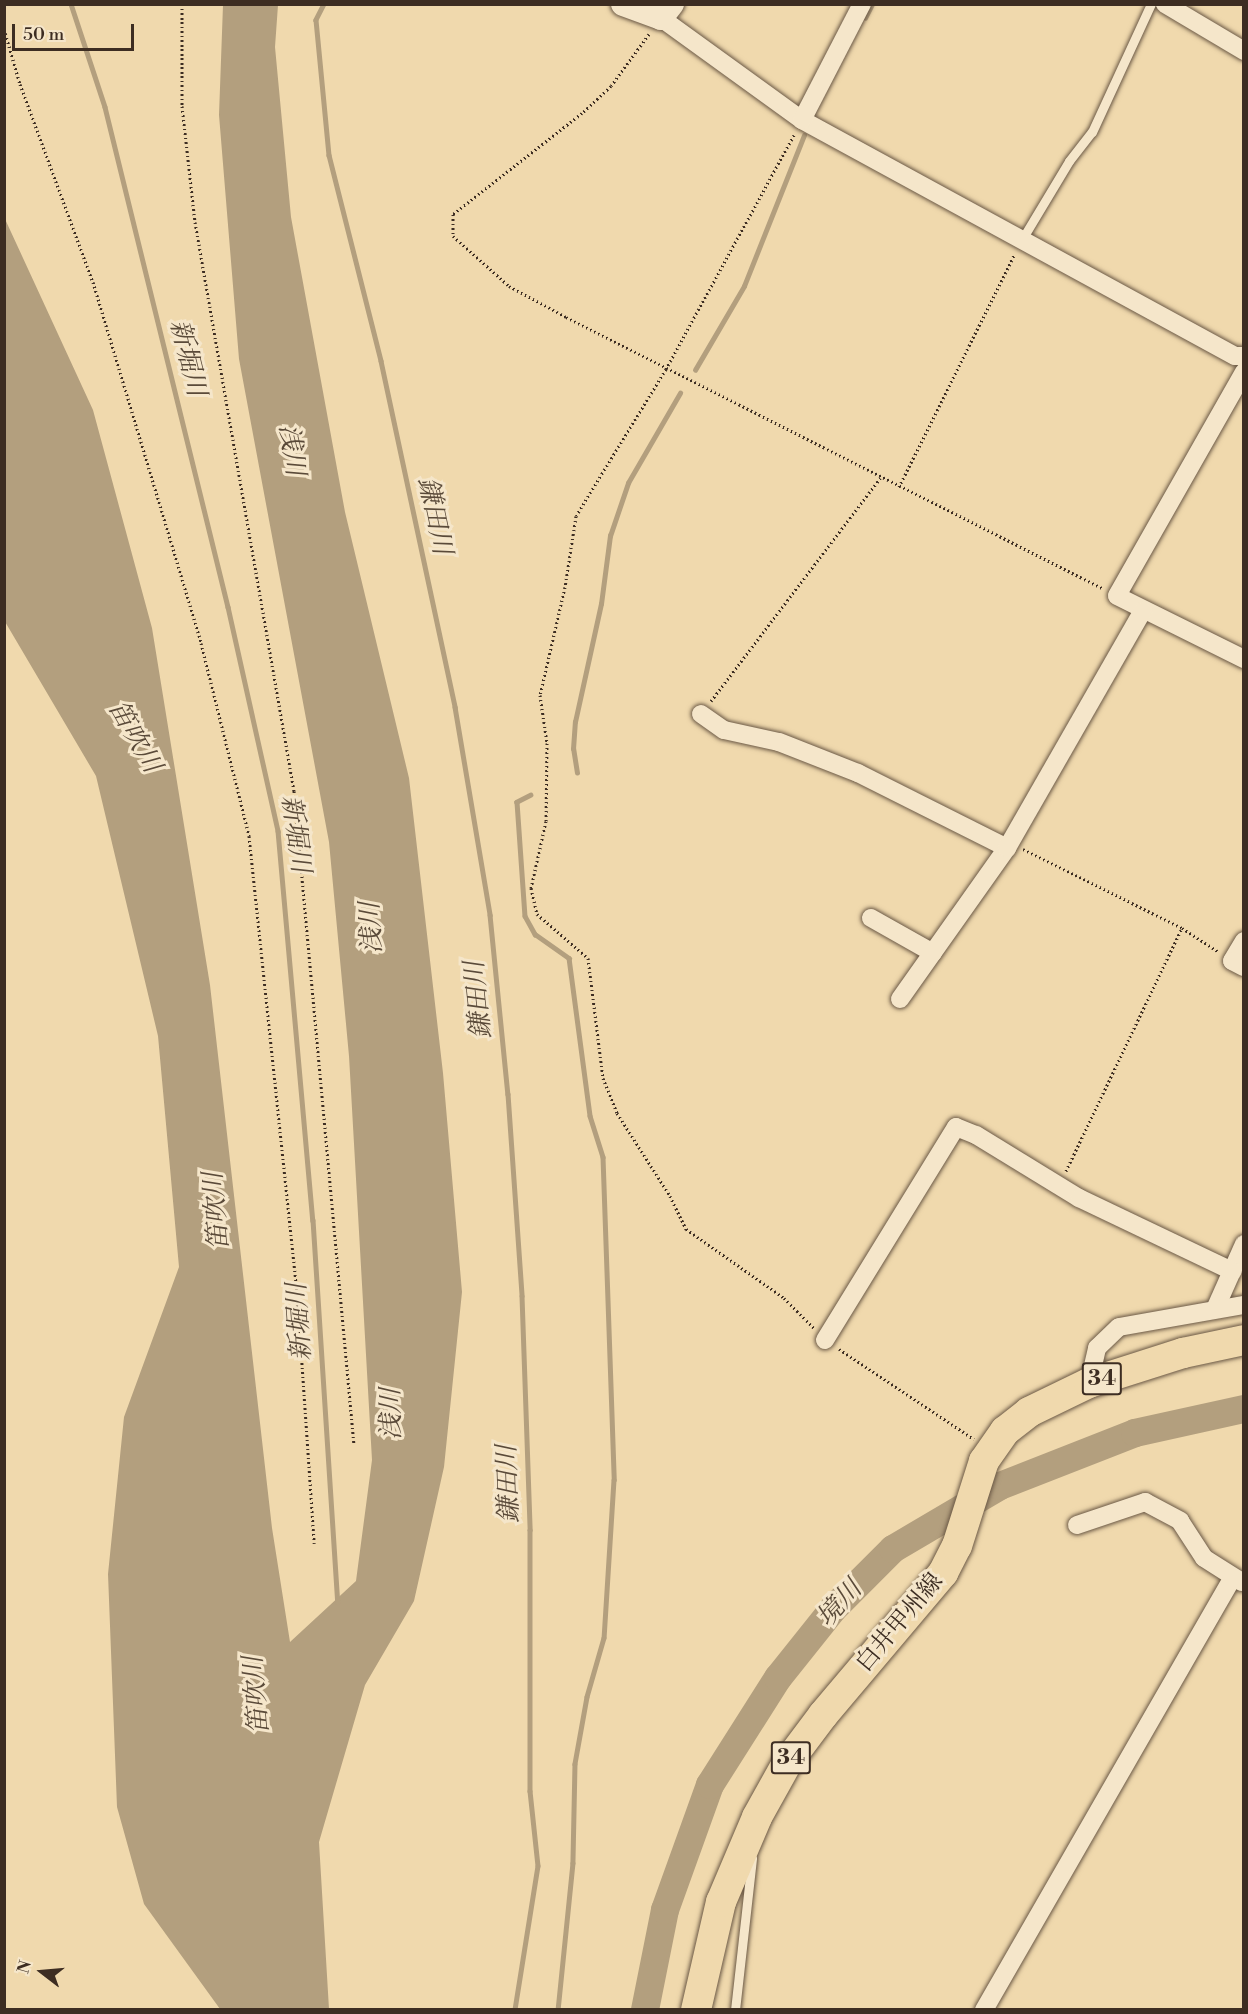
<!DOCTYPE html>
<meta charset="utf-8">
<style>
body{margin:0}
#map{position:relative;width:1248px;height:2014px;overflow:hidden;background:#f0d9ad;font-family:"Libre Bodoni","Noto Serif JP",serif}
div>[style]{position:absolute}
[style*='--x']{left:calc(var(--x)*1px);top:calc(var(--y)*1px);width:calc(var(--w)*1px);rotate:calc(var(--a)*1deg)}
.water>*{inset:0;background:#b39f7e}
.stream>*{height:4.5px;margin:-2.25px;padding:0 2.25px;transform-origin:2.25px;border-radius:2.25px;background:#b39f7e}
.river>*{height:28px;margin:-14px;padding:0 14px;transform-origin:14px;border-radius:14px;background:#b39f7e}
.path>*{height:3px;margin-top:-1.5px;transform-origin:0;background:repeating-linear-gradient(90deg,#3d2d22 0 1.5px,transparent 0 4.5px)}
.roads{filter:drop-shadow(0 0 2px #6a5845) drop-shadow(0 0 2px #6a5845)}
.service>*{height:9px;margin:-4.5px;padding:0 4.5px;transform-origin:4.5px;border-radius:4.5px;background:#f5e6ca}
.minor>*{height:18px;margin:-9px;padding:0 9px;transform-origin:9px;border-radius:9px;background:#f5e6ca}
.tertiary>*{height:24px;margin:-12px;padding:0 12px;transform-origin:12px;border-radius:12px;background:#f5e6ca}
.primary>*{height:30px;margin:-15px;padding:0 15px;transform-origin:15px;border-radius:15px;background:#f0d9ad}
span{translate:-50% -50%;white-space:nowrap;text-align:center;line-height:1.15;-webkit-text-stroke:6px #f5e6ca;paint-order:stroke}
.shield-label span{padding:2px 4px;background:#f5e6ca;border:2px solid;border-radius:4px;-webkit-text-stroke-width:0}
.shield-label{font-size:22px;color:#3d2d22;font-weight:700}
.street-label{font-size:24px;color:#3d2d22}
.water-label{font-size:26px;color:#5a4a39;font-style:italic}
.frame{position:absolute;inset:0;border:6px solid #3d2d22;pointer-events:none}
.north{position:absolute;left:12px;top:1942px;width:60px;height:60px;-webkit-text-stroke:4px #f5e6ca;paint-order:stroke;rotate:286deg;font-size:16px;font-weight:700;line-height:24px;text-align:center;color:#3d2d22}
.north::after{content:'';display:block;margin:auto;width:21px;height:27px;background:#3d2d22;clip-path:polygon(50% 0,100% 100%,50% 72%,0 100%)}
.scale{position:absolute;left:12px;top:24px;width:122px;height:27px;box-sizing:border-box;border:3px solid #3d2d22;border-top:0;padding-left:8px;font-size:18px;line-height:21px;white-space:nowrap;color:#3d2d22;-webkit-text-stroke:4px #f5e6ca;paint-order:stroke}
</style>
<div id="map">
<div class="water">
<div style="clip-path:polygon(223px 5px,278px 5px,275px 47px,291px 217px,345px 512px,409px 778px,443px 1073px,462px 1292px,444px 1467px,414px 1601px,365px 1685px,319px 1842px,329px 2009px,220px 2009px,144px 1904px,117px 1807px,108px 1574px,124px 1417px,179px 1267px,158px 1036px,96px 776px,4px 620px,5px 219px,93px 410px,152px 628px,210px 985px,272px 1528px,290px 1642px,356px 1581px,372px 1460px,349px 1056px,329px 842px,239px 359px,219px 115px)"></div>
</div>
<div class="stream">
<div style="--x:71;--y:4;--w:108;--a:71.7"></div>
<div style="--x:105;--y:107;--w:515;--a:76.18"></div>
<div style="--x:228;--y:607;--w:230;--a:77.4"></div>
<div style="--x:278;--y:831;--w:391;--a:84.9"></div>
<div style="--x:313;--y:1220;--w:383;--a:86.3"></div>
<div style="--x:324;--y:4;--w:18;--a:117"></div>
<div style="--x:316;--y:20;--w:136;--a:84.5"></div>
<div style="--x:329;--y:155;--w:212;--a:75.8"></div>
<div style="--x:381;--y:361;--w:354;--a:77.9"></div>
<div style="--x:455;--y:707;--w:211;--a:80.4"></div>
<div style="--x:490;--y:915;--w:180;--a:84.3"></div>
<div style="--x:508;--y:1094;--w:202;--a:86"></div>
<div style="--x:522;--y:1296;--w:234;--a:88"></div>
<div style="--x:530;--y:1530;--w:261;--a:90"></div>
<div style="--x:530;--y:1791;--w:75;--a:83.9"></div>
<div style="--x:538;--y:1866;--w:146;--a:99.1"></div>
<div style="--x:865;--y:18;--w:16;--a:-63"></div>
<div style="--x:695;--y:370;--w:97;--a:-59.7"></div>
<div style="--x:744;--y:286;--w:162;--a:-68.3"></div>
<div style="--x:577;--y:773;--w:24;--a:-99"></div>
<div style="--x:573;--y:749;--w:27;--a:-86"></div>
<div style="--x:575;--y:722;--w:121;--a:-77.6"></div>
<div style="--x:601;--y:604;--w:69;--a:-82.5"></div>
<div style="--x:610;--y:536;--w:56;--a:-71.2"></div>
<div style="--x:628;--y:483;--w:104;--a:-60"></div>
<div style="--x:531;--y:795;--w:16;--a:153"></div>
<div style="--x:517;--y:802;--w:114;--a:86"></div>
<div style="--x:525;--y:916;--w:21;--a:61"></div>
<div style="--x:535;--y:934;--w:42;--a:35.2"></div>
<div style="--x:569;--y:958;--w:159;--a:82.4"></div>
<div style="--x:590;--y:1116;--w:43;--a:72.4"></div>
<div style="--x:603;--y:1157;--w:323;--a:88"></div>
<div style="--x:614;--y:1480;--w:158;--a:93.6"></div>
<div style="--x:604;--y:1638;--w:61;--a:106.1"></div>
<div style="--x:587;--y:1697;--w:68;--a:100.2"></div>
<div style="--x:575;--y:1764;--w:99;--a:91.2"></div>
<div style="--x:573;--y:1863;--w:148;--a:95.8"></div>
</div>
<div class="river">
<div style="--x:645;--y:2010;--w:102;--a:-78.7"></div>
<div style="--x:665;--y:1910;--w:133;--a:-70.2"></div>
<div style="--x:710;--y:1785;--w:127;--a:-57.6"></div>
<div style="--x:778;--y:1678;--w:88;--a:-51.4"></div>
<div style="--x:833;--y:1609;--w:85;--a:-45"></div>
<div style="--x:893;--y:1549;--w:124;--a:-30.5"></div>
<div style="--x:1000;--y:1486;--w:145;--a:-21.4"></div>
<div style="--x:1135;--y:1433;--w:112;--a:-12.4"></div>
</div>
<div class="path">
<div style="--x:182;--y:4;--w:102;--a:90"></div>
<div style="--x:182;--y:106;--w:117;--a:83.6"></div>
<div style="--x:195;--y:222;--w:578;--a:80.13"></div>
<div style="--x:294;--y:791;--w:657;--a:84.76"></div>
<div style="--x:4;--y:29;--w:57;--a:73.8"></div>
<div style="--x:20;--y:84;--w:211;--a:69.8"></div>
<div style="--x:93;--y:282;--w:377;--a:73.3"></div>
<div style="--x:201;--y:643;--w:199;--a:76"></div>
<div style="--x:249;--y:836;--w:458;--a:84"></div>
<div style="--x:297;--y:1291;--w:253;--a:86.1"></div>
<div style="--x:649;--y:34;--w:64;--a:126.2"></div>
<div style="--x:611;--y:86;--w:40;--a:137"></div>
<div style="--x:582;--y:113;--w:164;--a:141.9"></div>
<div style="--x:453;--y:214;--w:22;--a:90"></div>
<div style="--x:453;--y:236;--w:75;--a:41.8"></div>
<div style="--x:509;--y:286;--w:65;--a:28.5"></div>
<div style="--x:566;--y:317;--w:601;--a:26.82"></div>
<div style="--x:794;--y:135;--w:267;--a:118.7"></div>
<div style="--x:666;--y:369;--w:172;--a:121.5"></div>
<div style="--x:576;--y:516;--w:72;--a:98.8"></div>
<div style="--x:565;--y:587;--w:111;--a:103"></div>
<div style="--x:540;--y:695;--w:49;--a:81.7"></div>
<div style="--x:547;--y:743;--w:78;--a:90.7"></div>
<div style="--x:546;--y:821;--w:69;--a:102.6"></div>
<div style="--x:531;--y:888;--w:27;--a:77"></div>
<div style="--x:537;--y:914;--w:67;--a:40.8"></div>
<div style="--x:588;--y:958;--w:121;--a:82.9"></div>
<div style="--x:603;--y:1078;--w:38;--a:68"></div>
<div style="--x:617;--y:1113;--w:98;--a:57.4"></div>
<div style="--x:670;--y:1196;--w:37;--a:64"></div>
<div style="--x:686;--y:1229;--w:120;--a:35.1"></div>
<div style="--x:784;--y:1298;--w:42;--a:45"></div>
<div style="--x:899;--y:487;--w:259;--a:-63.6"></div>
<div style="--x:711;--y:701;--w:280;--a:-52.8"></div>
<div style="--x:1023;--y:849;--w:178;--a:26.4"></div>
<div style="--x:1182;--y:928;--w:44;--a:33"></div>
<div style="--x:1066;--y:1171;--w:269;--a:-64.5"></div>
<div style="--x:839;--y:1349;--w:162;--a:33.7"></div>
</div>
<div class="roads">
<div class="service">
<div style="--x:1021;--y:241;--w:93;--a:-59"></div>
<div style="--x:1069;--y:161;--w:37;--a:-52"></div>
<div style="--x:1092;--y:132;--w:141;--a:-65.3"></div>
<div style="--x:735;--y:2010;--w:153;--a:-83.6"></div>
</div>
<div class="minor">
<div style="--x:1165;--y:4;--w:92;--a:30.7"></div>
<div style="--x:661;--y:18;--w:174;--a:35.9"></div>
<div style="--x:802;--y:120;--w:493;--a:28.6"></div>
<div style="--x:1235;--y:356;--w:9;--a:0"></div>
<div style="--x:802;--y:120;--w:131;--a:-62.7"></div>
<div style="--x:1244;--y:372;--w:257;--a:119.6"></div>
<div style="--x:1117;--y:596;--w:142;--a:26.4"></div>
<div style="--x:701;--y:714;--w:28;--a:35"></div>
<div style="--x:724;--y:730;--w:56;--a:12.3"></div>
<div style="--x:779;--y:742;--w:85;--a:21.4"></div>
<div style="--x:858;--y:773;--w:167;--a:26.7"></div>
<div style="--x:871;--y:918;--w:71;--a:29.4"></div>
<div style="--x:1244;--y:941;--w:23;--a:121"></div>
<div style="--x:1232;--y:961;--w:13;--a:27"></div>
<div style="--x:900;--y:999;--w:185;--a:-54.7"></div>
<div style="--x:1007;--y:848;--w:273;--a:-60.2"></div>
<div style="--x:1216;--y:1307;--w:69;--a:-66"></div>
<div style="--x:825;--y:1340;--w:250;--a:-58.4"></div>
<div style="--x:956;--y:1127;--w:22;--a:22"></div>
<div style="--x:976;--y:1135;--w:121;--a:31.5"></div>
<div style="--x:1079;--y:1198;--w:170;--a:25.5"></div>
<div style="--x:1089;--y:1383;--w:36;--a:-77"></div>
<div style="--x:1097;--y:1348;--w:30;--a:-44"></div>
<div style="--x:1119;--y:1327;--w:127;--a:-10"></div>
<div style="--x:1077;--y:1525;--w:72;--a:-18.7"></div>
<div style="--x:1145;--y:1502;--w:40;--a:28"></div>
<div style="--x:1180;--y:1521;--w:44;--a:57"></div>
<div style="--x:1204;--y:1558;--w:45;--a:32.3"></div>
<div style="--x:984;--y:2010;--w:499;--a:-60.1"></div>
</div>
<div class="tertiary">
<div style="--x:623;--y:4;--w:40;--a:20.2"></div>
<div style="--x:661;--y:18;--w:18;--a:-52"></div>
</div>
<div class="primary">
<div style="--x:696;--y:2010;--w:111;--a:-77"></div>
<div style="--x:721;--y:1902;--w:92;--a:-67"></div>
<div style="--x:757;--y:1817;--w:62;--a:-60.9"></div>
<div style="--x:787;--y:1763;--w:60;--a:-53.1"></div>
<div style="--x:823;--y:1715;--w:186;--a:-49.8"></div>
<div style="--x:943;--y:1573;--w:30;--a:-63"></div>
<div style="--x:957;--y:1546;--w:89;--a:-72.4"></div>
<div style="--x:984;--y:1461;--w:37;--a:-55"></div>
<div style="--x:1005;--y:1431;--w:31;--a:-38"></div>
<div style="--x:1029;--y:1412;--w:67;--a:-25.8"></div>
<div style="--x:1089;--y:1383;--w:99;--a:-17.7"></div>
<div style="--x:1183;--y:1353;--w:62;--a:-12"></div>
</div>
</div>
<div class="shield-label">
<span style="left:1102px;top:1379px">34</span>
<span style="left:791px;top:1758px">34</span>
</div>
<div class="street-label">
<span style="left:900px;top:1623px;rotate:-50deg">白井甲州線</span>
</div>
<div class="water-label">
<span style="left:187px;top:358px;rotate:76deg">新堀川</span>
<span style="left:291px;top:450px;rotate:81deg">浅川</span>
<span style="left:434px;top:516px;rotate:78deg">鎌田川</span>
<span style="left:134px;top:737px;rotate:60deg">笛吹川</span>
<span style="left:295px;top:834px;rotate:82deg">新堀川</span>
<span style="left:372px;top:928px;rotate:-93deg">浅川</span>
<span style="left:479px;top:1000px;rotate:-96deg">鎌田川</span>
<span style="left:217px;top:1211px;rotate:-95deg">笛吹川</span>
<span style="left:300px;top:1322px;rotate:-94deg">新堀川</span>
<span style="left:392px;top:1414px;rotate:-91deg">浅川</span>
<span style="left:509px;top:1484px;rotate:-92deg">鎌田川</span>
<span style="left:840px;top:1604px;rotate:-48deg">境川</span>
<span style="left:257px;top:1695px;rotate:-95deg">笛吹川</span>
</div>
<div class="frame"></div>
<div class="north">N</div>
<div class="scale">50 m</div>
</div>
